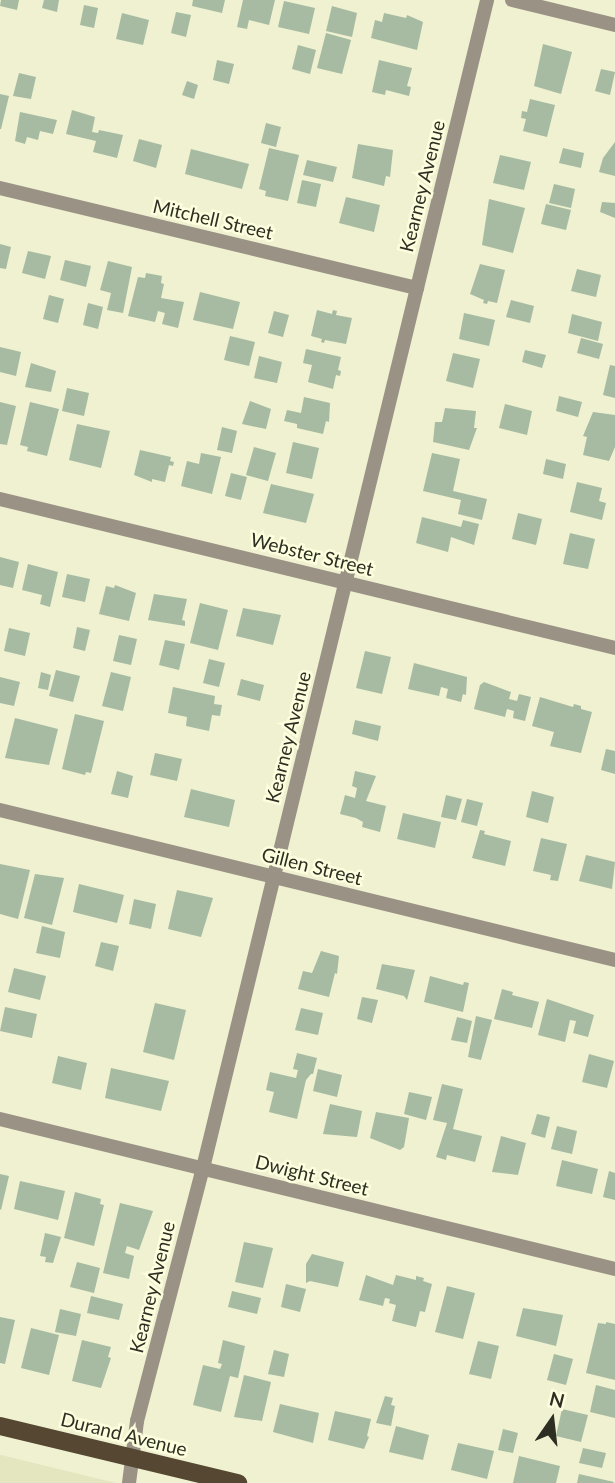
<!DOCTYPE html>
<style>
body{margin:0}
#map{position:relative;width:615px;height:1483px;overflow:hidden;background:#eff1d1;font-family:Lato,sans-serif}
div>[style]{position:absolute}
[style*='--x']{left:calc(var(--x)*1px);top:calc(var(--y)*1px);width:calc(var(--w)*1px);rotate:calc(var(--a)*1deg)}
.built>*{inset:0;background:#e4e6bf}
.building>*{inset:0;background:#a6bba2}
.street>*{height:14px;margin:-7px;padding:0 7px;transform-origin:7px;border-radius:7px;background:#9a9285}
.primary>*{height:18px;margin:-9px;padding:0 9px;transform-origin:9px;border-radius:9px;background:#554732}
span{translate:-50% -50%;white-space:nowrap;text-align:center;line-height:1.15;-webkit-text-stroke:5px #fcfede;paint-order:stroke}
.street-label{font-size:19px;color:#2e2e22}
.north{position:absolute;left:517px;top:1385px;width:70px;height:70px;-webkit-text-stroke:5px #fcfede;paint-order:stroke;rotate:14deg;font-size:19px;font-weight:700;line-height:28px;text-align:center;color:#2e2e22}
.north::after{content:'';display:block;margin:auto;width:24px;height:32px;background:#2e2e22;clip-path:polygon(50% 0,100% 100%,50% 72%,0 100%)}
</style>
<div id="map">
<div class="built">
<div style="clip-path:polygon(0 1455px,1px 1455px,116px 1483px,0 1483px)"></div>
</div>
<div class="building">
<div style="clip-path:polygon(1px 0,19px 0,17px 10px,0 6px)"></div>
<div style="clip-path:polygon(44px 0,59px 0,57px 12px,42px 8px)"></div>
<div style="clip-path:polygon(193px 0,225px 0,222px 13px,192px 6px)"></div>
<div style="clip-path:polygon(243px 0,275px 0,269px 25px,249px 20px,247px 29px,237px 27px)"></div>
<div style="clip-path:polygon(284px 1px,315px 8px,309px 34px,278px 27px)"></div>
<div style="clip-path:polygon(84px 5px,98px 8px,94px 28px,80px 25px)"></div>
<div style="clip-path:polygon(332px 6px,357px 13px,352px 37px,326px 31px)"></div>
<div style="clip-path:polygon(176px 12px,191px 15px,186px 37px,171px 33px)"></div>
<div style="clip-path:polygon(122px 13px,149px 20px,143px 45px,116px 39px)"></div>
<div style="clip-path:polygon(384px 13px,406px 18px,407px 15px,423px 22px,417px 50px,371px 38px,375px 20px,382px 22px)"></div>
<div style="clip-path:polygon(326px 33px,351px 40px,342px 74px,317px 68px)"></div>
<div style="clip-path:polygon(543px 44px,572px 52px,561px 94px,534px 86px)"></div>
<div style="clip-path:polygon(298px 45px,316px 50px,310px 74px,292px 69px)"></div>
<div style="clip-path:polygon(217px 60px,234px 64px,229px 84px,213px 80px)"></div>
<div style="clip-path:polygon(379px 60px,412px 68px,407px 86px,411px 87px,409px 96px,386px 90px,385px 95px,372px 92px)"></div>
<div style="clip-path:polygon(601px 69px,615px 72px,610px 95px,595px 91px)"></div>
<div style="clip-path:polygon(19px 73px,36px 77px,31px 99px,13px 96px)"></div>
<div style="clip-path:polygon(187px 81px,198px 85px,194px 99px,182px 95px)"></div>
<div style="clip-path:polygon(0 94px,9px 96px,1px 129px,0 129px)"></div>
<div style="clip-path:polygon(530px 99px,555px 105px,547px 137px,523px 131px,526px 119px,521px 118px,522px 111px,527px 112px)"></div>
<div style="clip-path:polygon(72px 110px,95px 117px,92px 132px,98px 133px,99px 130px,123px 135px,117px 158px,93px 152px,96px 141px,66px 134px)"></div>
<div style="clip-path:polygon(20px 112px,57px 120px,53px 134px,40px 131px,38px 140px,27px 137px,25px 144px,15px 141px)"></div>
<div style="clip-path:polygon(266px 123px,281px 127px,276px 147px,261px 143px)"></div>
<div style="clip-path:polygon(139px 139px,162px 145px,156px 168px,133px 161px)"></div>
<div style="clip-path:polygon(615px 142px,615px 176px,599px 172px,603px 158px)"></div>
<div style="clip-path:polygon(358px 144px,393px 150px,390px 177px,386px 176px,384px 186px,352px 178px)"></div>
<div style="clip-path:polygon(269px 148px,299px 155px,288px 201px,265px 196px,266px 191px,259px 189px)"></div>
<div style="clip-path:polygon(563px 148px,584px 153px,581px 168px,559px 163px)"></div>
<div style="clip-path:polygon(191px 149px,249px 164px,242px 189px,185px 174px)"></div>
<div style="clip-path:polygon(500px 155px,531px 162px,524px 190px,493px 183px)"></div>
<div style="clip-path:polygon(307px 160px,337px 167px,333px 182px,303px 175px)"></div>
<div style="clip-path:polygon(302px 180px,321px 184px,316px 207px,297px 203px)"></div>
<div style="clip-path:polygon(554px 184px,575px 189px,571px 208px,549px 203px)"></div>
<div style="clip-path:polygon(346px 197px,380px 205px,374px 232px,339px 223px)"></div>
<div style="clip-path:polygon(489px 199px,525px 208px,513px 253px,482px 245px)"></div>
<div style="clip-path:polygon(602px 202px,615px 203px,615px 218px,600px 212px)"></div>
<div style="clip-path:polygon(546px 204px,571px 210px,566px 230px,541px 224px)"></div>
<div style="clip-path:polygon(0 244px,11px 247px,6px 269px,0 268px)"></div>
<div style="clip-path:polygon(28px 251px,51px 256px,45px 279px,22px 273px)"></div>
<div style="clip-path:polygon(65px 260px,91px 266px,86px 287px,60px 280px)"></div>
<div style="clip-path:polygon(108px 261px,132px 267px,123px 313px,107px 310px,111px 293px,100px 290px)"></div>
<div style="clip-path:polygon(480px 264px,505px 270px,497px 303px,488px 301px,487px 304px,483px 303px,484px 300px,470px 294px)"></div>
<div style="clip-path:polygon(577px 269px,601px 275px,596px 297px,571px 291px)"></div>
<div style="clip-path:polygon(146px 273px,162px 276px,161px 283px,164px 284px,161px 298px,184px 302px,178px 328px,162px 324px,165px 313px,158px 311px,155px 322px,128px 316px,138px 277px,145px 278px)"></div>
<div style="clip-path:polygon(200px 292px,240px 302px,233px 329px,193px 320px)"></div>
<div style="clip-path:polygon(49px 295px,64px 299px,58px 323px,43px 319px)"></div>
<div style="clip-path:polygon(511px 300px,534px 306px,530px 323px,506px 317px)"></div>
<div style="clip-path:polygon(88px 303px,103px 307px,98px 329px,83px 325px)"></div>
<div style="clip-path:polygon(317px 310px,332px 314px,333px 310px,337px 311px,336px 315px,352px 318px,346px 344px,325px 340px,324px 343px,321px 342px,322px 339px,311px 336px)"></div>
<div style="clip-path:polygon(274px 311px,289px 315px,283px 337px,268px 333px)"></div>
<div style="clip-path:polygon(464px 313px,495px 320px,489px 346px,459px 339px)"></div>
<div style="clip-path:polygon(572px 314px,602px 322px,598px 341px,568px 333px)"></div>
<div style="clip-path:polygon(230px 336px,255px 342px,249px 366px,224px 360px)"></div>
<div style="clip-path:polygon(581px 338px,603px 344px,599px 359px,577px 353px)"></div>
<div style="clip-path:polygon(0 347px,21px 352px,16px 376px,0 372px)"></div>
<div style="clip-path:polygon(306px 349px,341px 357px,338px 370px,341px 371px,340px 376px,336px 375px,333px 389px,308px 382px,312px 365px,303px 363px)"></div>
<div style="clip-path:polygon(525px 350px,546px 355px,542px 368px,522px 362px)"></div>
<div style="clip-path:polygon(453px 353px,480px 359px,473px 388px,446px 381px)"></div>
<div style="clip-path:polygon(259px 356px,282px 362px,277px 383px,254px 378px)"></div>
<div style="clip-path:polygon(31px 363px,56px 371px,51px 392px,25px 387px)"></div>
<div style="clip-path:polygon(610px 365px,615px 366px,615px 398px,603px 395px)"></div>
<div style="clip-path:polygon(67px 388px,89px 393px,84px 416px,62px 411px)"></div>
<div style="clip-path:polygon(559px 396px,582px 402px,578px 417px,556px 411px)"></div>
<div style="clip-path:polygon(304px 397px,330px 403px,329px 422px,326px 421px,323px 434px,297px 428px,297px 424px,284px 421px,287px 410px,301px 413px)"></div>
<div style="clip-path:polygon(250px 401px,271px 409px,266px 429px,242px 424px)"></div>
<div style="clip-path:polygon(0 402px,16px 406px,7px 445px,0 444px)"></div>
<div style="clip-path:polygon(30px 402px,59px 409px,47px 456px,27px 451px,28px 447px,20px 445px)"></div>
<div style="clip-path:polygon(505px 404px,532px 411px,527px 435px,499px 428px)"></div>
<div style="clip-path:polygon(445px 408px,476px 411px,474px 428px,477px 428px,469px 450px,433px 442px,435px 422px,442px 422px)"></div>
<div style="clip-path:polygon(593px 412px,615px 415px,615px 447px,609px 461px,583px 455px,587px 437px,583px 436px)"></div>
<div style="clip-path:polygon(77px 424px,110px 431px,101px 468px,69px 460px)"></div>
<div style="clip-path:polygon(222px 427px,237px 431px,232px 453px,217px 450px)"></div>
<div style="clip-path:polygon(293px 442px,319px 448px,312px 479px,286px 473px)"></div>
<div style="clip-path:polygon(254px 447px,276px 453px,268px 481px,246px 475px)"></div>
<div style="clip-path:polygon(140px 450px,171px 457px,170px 461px,174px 462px,173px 466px,169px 465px,165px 482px,152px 479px,152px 482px,134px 475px)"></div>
<div style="clip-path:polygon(201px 453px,221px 457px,212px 494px,181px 486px,187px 461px,199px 464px)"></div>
<div style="clip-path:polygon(432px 453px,460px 459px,453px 491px,487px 499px,482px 520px,458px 514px,461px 500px,423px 491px)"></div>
<div style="clip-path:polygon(546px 459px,566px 464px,563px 479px,543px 474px)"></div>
<div style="clip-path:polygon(231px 473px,247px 477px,241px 500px,225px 496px)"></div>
<div style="clip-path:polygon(577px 482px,602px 488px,599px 501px,606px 503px,602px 520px,570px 512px)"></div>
<div style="clip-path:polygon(271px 484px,314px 494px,306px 523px,263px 513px)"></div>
<div style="clip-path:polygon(518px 513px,542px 519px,536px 545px,512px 539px)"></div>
<div style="clip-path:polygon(422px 517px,461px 527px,463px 520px,479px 524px,474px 545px,451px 537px,448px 552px,416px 543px)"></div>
<div style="clip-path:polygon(570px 533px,595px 539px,588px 569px,563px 564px)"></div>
<div style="clip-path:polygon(0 557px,19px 562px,13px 588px,0 585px)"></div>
<div style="clip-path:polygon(28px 564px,58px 572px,50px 607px,40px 604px,42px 595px,22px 590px)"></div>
<div style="clip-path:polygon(67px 574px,90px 579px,85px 602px,62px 597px)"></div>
<div style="clip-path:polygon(115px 585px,136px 593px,129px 621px,99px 614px,106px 586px,114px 588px)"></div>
<div style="clip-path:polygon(154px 594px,187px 599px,182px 620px,185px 621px,185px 626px,148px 620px)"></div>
<div style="clip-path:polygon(200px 603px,228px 610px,218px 650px,190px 643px)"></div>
<div style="clip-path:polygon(243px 608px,281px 615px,273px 645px,236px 636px)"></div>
<div style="clip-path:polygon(77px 627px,90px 630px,85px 651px,73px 648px)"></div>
<div style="clip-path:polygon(9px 628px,30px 633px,25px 656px,4px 651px)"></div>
<div style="clip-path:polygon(119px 635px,137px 639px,131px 665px,113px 661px)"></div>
<div style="clip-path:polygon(165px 640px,185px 644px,179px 670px,159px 665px)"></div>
<div style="clip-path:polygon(365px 651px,391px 657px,382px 694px,356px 688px)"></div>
<div style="clip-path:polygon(209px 659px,225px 663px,219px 687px,203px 683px)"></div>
<div style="clip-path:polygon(414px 663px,467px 677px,466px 695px,463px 694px,461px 702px,446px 698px,448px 689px,441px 687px,439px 696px,408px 689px)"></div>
<div style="clip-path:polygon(56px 670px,80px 676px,73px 702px,49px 696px)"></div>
<div style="clip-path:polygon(41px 672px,51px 675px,48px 690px,38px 688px)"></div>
<div style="clip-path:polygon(111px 672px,131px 677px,123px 711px,102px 706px)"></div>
<div style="clip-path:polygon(0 677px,20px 682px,14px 706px,0 703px)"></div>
<div style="clip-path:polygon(241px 679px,264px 685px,260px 701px,237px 695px)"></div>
<div style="clip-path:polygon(484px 682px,511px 692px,509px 699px,517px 701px,519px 694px,531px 697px,525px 721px,513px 718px,514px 711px,507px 709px,505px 717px,474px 709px,480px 685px)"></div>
<div style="clip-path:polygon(173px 687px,215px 696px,214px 704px,222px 705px,220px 716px,212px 715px,209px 731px,186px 726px,187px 717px,168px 713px)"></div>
<div style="clip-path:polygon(540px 697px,573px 707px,574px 704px,581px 706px,581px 709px,592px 712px,581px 753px,550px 746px,554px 732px,532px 726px)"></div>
<div style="clip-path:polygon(75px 714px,104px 721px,91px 773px,86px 772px,85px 775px,62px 769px)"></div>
<div style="clip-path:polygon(15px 718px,58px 729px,49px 765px,5px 758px)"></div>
<div style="clip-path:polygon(355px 720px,381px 726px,378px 741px,352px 734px)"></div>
<div style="clip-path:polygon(606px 749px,615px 751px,615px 774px,601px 770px)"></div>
<div style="clip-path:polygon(155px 753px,182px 759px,177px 781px,150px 775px)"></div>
<div style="clip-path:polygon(117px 771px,133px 776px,128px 798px,111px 794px)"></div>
<div style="clip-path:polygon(355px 771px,376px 776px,366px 801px,386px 806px,380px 832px,362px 827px,363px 822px,356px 818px,340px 814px,345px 795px,355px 798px,357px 788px,352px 786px)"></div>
<div style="clip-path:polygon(191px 789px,235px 800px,229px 827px,184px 817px)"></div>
<div style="clip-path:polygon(532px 791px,554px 797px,548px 823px,526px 817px)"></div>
<div style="clip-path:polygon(446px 795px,462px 799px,456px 820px,441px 817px)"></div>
<div style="clip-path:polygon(467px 799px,483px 803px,477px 826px,461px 822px)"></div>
<div style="clip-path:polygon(403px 813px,441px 822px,435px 848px,397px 839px)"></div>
<div style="clip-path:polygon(480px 830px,485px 831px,484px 834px,511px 841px,505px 866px,472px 858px)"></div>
<div style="clip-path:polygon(541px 838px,567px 844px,558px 881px,550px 880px,551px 875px,533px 871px)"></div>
<div style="clip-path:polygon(586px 855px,615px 862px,612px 889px,579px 881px)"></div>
<div style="clip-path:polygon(0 864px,30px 870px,18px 919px,0 914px)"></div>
<div style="clip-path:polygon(35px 874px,64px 878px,52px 925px,24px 918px)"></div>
<div style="clip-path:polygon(79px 884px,124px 895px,117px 923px,73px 912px)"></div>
<div style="clip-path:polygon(177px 890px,213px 898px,201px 937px,168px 929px)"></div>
<div style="clip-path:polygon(134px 899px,156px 904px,151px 929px,129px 924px)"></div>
<div style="clip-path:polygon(42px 926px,65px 932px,60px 958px,36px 953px)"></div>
<div style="clip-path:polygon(101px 942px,119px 946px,113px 971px,95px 966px)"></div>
<div style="clip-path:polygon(321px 951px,339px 956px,337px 974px,335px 973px,329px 997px,298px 989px,303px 971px,312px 973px)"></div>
<div style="clip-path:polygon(382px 964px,415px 970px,407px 1000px,404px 996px,376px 989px)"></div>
<div style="clip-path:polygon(14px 968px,46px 976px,40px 1000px,8px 992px)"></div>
<div style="clip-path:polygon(430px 976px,463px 985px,464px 982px,469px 983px,463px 1012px,424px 1002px)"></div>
<div style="clip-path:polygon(502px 989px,513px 992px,512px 995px,539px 1002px,532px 1028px,494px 1019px)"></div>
<div style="clip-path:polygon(362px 997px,378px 1000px,372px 1023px,357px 1019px)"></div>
<div style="clip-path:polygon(547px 999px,594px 1015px,588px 1037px,573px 1033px,576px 1021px,570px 1020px,565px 1042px,538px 1035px)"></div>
<div style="clip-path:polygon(155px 1003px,186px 1010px,174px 1060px,143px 1052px)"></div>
<div style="clip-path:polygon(5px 1007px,37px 1014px,32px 1038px,0 1031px)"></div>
<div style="clip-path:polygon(301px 1008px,323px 1013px,318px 1035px,295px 1030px)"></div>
<div style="clip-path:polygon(476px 1016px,492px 1020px,481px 1060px,468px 1057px)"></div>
<div style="clip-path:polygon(457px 1017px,472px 1021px,467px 1043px,451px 1040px)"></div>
<div style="clip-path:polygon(297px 1053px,317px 1058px,313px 1074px,311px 1074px,306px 1080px,297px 1119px,269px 1112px,274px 1092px,266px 1090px,270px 1072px,296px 1078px,298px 1070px,293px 1069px)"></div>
<div style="clip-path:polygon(589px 1054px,614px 1061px,607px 1088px,582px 1082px)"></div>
<div style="clip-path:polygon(58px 1056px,87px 1063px,81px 1090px,52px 1083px)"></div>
<div style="clip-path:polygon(111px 1068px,169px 1081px,161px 1111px,105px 1098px)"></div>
<div style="clip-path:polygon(318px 1069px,342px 1075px,337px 1097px,313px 1091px)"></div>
<div style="clip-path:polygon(442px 1084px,463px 1089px,453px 1129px,482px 1136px,475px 1162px,447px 1155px,446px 1160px,436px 1157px,447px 1123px,433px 1120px)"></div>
<div style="clip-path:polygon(409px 1092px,432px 1097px,426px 1120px,404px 1114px)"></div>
<div style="clip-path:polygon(330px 1104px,362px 1111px,357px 1137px,323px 1134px)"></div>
<div style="clip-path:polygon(376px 1112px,409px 1118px,404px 1147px,400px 1150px,370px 1138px)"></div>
<div style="clip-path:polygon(537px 1114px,550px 1117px,545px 1138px,531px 1134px)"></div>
<div style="clip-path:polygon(557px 1126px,577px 1131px,572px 1154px,551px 1149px)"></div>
<div style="clip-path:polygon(501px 1136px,526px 1143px,518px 1175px,492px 1172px)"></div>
<div style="clip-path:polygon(562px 1160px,598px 1169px,592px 1194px,556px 1186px)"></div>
<div style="clip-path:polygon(609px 1171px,615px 1173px,615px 1200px,603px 1197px)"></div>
<div style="clip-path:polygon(0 1174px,9px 1176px,1px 1210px,0 1209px)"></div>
<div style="clip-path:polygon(20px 1181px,65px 1191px,58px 1220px,14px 1209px)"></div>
<div style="clip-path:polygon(75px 1192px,101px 1199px,100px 1204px,104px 1205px,94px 1246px,64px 1238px)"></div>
<div style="clip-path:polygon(120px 1203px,153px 1211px,139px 1250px,127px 1246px,125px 1253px,134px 1256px,129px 1279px,103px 1273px)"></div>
<div style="clip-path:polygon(45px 1233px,61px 1237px,53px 1263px,45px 1262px,46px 1257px,40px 1256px)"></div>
<div style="clip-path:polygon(244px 1242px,273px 1248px,263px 1288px,235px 1282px)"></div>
<div style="clip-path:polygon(312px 1254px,344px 1262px,338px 1287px,310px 1281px,306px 1283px,306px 1264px)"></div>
<div style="clip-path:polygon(77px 1262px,100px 1268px,94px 1293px,70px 1287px)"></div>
<div style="clip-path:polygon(366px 1275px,393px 1285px,396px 1275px,416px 1280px,416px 1276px,424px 1278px,423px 1281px,432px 1284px,425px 1312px,420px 1311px,416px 1327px,392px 1321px,396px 1305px,389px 1303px,390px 1299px,385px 1298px,383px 1306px,359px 1300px)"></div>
<div style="clip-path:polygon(286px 1284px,306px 1289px,300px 1312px,281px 1307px)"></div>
<div style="clip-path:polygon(447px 1286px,475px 1293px,463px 1339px,435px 1332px)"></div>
<div style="clip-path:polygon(232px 1291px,261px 1298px,257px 1314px,228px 1307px)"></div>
<div style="clip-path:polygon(91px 1296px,123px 1304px,119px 1320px,87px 1313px)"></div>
<div style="clip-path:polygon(523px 1308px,563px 1315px,556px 1346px,516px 1336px)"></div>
<div style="clip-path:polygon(60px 1309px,81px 1314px,76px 1336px,55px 1332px)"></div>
<div style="clip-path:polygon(0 1317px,15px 1320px,5px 1364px,0 1363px)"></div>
<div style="clip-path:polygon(606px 1322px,615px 1324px,615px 1380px,586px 1373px,598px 1323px,606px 1324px)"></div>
<div style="clip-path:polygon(31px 1328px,59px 1335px,49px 1375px,21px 1368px)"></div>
<div style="clip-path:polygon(82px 1340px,111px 1347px,108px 1357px,111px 1358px,101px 1388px,72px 1381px)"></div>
<div style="clip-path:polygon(223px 1340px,245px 1346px,238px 1378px,230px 1376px,221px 1412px,193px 1405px,203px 1365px,220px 1369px,222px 1364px,218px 1363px)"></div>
<div style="clip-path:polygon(478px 1341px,499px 1346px,491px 1379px,469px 1374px)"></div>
<div style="clip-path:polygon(274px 1350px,289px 1354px,284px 1377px,268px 1374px)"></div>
<div style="clip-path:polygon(554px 1354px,573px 1359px,566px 1385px,547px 1380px)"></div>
<div style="clip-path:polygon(244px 1375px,271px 1382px,262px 1421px,234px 1417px)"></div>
<div style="clip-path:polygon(596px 1385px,615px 1390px,615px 1418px,590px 1412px)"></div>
<div style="clip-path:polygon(385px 1396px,393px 1398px,391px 1405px,395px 1406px,391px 1426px,376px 1423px)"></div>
<div style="clip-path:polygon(280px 1404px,319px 1413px,313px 1443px,273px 1432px)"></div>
<div style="clip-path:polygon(562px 1409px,588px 1415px,581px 1442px,556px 1436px)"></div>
<div style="clip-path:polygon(335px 1411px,371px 1419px,367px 1436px,369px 1437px,364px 1449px,328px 1440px)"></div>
<div style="clip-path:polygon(396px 1426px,429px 1435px,423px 1460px,389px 1452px)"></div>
<div style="clip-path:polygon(503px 1429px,518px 1433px,513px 1453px,498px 1450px)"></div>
<div style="clip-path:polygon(458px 1443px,494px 1451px,487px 1479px,451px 1470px)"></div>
<div style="clip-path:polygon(583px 1448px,606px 1453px,602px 1468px,579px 1463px)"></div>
<div style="clip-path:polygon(519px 1456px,560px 1466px,556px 1483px,513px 1483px)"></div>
<div style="clip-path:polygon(579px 1474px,614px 1482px,613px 1483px,577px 1483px)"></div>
</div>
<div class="street">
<div style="--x:512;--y:0;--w:106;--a:13.6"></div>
<div style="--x:0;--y:188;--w:429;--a:13.5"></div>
<div style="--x:0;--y:499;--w:633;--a:13.62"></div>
<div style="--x:0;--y:810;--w:633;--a:13.71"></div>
<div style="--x:0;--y:1119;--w:633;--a:13.71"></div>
<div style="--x:129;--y:1483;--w:63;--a:-82.6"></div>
<div style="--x:137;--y:1421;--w:261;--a:-75.4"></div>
<div style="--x:203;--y:1168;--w:1202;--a:-76.33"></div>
</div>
<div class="primary">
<div style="--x:0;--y:1426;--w:245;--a:13.5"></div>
</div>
<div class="street-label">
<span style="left:422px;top:186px;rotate:-76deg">Kearney Avenue</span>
<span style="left:213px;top:219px;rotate:13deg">Mitchell Street</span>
<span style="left:312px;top:554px;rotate:14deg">Webster Street</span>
<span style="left:288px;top:737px;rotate:-76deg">Kearney Avenue</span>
<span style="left:312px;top:866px;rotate:14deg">Gillen Street</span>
<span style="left:312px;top:1175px;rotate:14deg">Dwight Street</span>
<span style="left:152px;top:1287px;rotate:-76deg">Kearney Avenue</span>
<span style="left:124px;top:1434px;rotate:14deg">Durand Avenue</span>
</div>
<div class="north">N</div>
</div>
